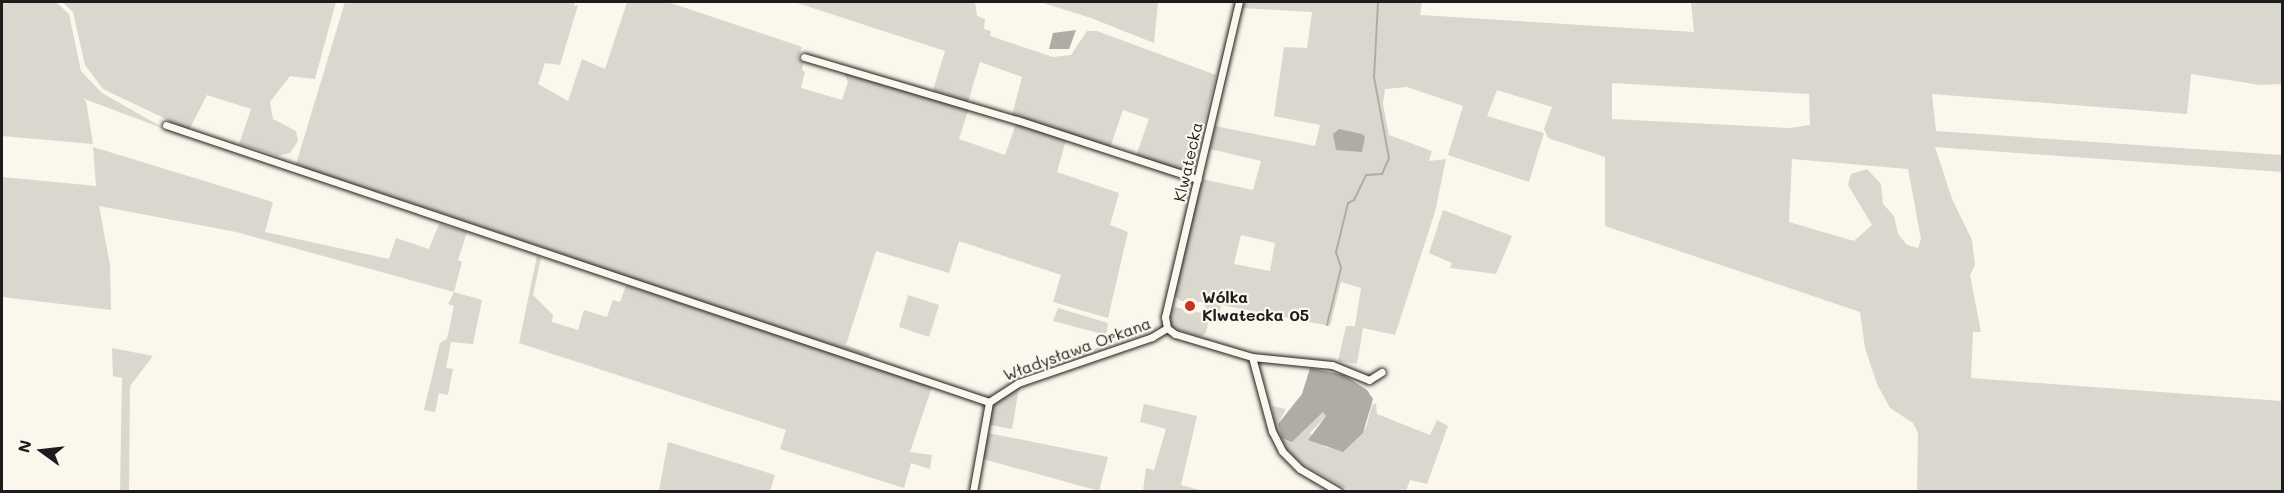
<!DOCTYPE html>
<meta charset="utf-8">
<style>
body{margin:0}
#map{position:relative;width:2284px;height:493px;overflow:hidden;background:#fbf7ec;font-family:Mali,sans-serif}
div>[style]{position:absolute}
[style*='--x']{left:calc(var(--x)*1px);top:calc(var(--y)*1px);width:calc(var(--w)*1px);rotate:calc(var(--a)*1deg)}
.green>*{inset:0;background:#dad7ce}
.water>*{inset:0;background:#afaca5}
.stream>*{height:2px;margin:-1px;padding:0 1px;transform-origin:1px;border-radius:1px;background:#afaca5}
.roads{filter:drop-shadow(0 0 2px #1c1c1c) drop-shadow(0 0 2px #1c1c1c)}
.minor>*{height:7px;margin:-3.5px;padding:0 3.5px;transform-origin:3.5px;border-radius:3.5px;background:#fbf7ec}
.dots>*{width:16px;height:16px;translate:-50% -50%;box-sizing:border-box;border:3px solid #fbf7ec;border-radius:50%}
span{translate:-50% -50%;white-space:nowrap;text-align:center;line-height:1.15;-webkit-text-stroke:4.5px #fbf7ec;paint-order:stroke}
.street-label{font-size:16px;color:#1c1c1c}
.poi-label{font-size:16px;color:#1c1c1c;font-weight:700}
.left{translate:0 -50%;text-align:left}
.frame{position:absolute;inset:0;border:3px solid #1c1c1c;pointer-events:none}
.north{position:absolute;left:12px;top:421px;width:60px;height:60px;-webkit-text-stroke:4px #fbf7ec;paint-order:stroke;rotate:285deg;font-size:16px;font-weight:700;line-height:24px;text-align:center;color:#1c1c1c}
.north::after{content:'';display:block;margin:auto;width:21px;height:27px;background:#1c1c1c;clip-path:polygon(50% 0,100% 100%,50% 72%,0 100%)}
</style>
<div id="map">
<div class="green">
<div style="clip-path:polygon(2px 2px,56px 2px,69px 14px,81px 71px,102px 93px,167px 130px,82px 98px,86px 101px,93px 144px,2px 136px)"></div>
<div style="clip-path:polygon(62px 2px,336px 2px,315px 79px,290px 76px,270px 102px,273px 119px,296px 131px,298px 141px,290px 153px,278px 156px,239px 144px,251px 109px,207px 95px,189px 130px,103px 89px,85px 65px,73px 12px)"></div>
<div style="clip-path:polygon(345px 2px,575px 2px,574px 6px,578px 5px,560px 65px,545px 63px,538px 84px,568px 101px,582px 59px,605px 69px,627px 2px,668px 2px,802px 47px,798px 57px,804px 60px,802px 70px,805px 72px,801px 88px,842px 100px,848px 82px,844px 73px,851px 72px,969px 108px,959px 139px,1005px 155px,1016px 124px,1066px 140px,1057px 172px,1119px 193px,1110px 225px,1128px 232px,1108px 318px,1053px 302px,1061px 275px,959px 241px,949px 273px,876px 251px,846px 345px,871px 354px,877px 351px,868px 356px,664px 292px,545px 248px,305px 168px,296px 164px)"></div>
<div style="clip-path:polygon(794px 2px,975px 2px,977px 16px,985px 19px,984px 29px,991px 31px,990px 36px,1053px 57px,1071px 55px,1087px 31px,1097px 31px,1216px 75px,1193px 164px,1183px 172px,1136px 156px,1149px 119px,1123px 110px,1110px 148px,1012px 115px,1022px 77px,980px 62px,968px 102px,933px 90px,945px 51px)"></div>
<div style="clip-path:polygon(1040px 2px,1158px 3px,1154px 43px,1091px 18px)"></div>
<div style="clip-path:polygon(evenodd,1243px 2px,1422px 2px,1420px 15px,1694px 32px,1691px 2px,2282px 2px,2282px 84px,2260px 85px,2191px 74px,2187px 114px,1932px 94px,1936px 131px,2282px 155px,2282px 172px,1935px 147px,1952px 199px,1972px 240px,1975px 265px,1970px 275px,1981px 332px,1973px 332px,1971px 378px,2282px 401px,2282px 491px,1917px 491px,1918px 433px,1913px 423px,1890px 408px,1877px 384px,1865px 348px,1860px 312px,1605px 226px,1605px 157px,1548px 138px,1544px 129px,1552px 107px,1497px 90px,1487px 116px,1544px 133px,1529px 182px,1448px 155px,1463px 106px,1407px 87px,1385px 89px,1383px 104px,1389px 135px,1432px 151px,1429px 161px,1446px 159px,1435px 212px,1395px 335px,1363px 328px,1357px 364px,1338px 361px,1346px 326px,1355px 326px,1361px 288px,1341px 282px,1330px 326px,1221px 305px,1218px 320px,1214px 320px,1202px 302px,1181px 301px,1173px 294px,1202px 179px,1253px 190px,1261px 161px,1210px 149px,1215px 126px,1315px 146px,1320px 125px,1274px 116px,1284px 47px,1307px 48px,1312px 12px,1242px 8px,1243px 2px,1612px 83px,1809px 94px,1810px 125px,1790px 128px,1612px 119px,1612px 83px,1243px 2px,1792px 159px,1908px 169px,1921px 239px,1918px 248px,1907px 245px,1898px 234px,1894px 216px,1883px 204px,1881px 184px,1867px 169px,1851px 174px,1848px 185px,1872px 225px,1854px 241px,1789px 222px,1792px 159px,1243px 2px,1241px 235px,1275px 243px,1270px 271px,1234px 264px,1241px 235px)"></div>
<div style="clip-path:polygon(93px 147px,273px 202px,265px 232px,389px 259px,396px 238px,429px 249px,439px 224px,467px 232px,458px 260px,462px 262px,454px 292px,482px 300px,473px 344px,451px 342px,446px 368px,453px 369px,448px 395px,439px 393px,435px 412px,424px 410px,440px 343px,447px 339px,454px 306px,448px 304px,454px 292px,236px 232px,99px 206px,110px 265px,111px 310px,2px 297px,2px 177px,96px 186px)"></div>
<div style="clip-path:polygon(1443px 210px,1512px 236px,1496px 274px,1450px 268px,1452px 263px,1429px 253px)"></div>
<div style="clip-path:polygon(537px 256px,541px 258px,533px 295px,553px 315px,552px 322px,578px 330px,584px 310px,607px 317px,613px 300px,620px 302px,626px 285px,960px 396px,932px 387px,910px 452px,932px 455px,930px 469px,911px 463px,904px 488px,780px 449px,786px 430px,519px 343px)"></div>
<div style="clip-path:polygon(908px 295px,939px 305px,929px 337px,899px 327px)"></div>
<div style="clip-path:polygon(1174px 307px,1202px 313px,1208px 323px,1206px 333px,1200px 337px,1173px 328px,1168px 317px)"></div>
<div style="clip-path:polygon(1058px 308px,1108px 323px,1106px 335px,1053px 321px)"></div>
<div style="clip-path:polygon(112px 348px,153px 356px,130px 386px,129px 491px,120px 491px,122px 378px,113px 376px)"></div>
<div style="clip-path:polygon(1019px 388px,1012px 429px,985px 424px,997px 399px)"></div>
<div style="clip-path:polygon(1376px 403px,1377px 414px,1430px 435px,1437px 420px,1448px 426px,1427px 484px,1410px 480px,1406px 491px,1350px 491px,1303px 464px,1287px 450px,1275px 428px,1272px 406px,1286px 409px,1278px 424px,1292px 442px,1323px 412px,1326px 416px,1310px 433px,1325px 447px,1340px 450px,1366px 428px,1372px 405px)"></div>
<div style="clip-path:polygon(1144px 404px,1197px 416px,1181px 485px,1203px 491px,1143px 491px,1146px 468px,1154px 470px,1166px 429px,1140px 422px)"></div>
<div style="clip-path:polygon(988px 433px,1108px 457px,1099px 491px,983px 459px)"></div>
<div style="clip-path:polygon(668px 442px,775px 475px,770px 491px,659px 490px)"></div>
</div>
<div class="water">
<div style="clip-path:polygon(1076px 30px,1069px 49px,1049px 49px,1053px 33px)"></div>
<div style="clip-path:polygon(1339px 129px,1362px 134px,1365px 137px,1362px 152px,1336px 150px,1333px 134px)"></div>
<div style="clip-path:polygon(1310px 368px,1344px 375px,1367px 390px,1373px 399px,1363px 433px,1343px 452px,1308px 440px,1326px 416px,1323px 412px,1292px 442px,1282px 438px,1278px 424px,1302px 394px)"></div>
</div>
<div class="stream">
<div style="--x:1327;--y:325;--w:59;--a:-76.2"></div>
<div style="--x:1341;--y:268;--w:17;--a:-107"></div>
<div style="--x:1336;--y:252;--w:50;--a:-76.2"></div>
<div style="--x:1348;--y:203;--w:7;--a:-27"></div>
<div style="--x:1354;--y:200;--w:28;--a:-64"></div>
<div style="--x:1366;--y:175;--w:16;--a:-4"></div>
<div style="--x:1382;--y:174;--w:17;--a:-66"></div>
<div style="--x:1389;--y:158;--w:82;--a:-100.5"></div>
<div style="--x:1374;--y:77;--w:75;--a:-86.9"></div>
</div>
<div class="roads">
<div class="minor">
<div style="--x:804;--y:57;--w:222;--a:16.5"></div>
<div style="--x:1017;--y:120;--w:190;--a:18.1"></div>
<div style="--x:166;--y:125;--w:868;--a:18.6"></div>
<div style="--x:1167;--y:328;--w:11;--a:-100"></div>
<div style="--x:1165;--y:317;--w:324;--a:-76.8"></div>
<div style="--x:1167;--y:328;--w:10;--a:37"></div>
<div style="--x:1175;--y:334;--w:80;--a:16.6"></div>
<div style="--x:1252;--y:357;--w:77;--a:74.9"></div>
<div style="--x:1272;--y:431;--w:22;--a:63"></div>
<div style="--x:1282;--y:451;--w:25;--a:45"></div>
<div style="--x:1300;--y:469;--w:45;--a:30.5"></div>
<div style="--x:1252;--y:357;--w:80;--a:5.7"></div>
<div style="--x:1332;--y:365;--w:40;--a:22"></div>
<div style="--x:1369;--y:380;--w:15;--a:-32"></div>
<div style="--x:989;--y:402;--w:35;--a:-33"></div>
<div style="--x:1018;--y:383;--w:142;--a:-18.9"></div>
<div style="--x:1152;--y:337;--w:17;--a:-31"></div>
<div style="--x:973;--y:492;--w:91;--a:-79.9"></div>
</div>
</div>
<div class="dots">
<div style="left:1190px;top:306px;background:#c8321e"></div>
</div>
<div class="street-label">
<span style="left:1188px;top:162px;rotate:-77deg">Klwatecka</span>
<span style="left:1077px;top:349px;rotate:-20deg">Władysława Orkana</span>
</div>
<div class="poi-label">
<span class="left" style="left:1202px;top:306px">Wólka<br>Klwatecka 05</span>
</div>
<div class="frame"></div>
<div class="north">N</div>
</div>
